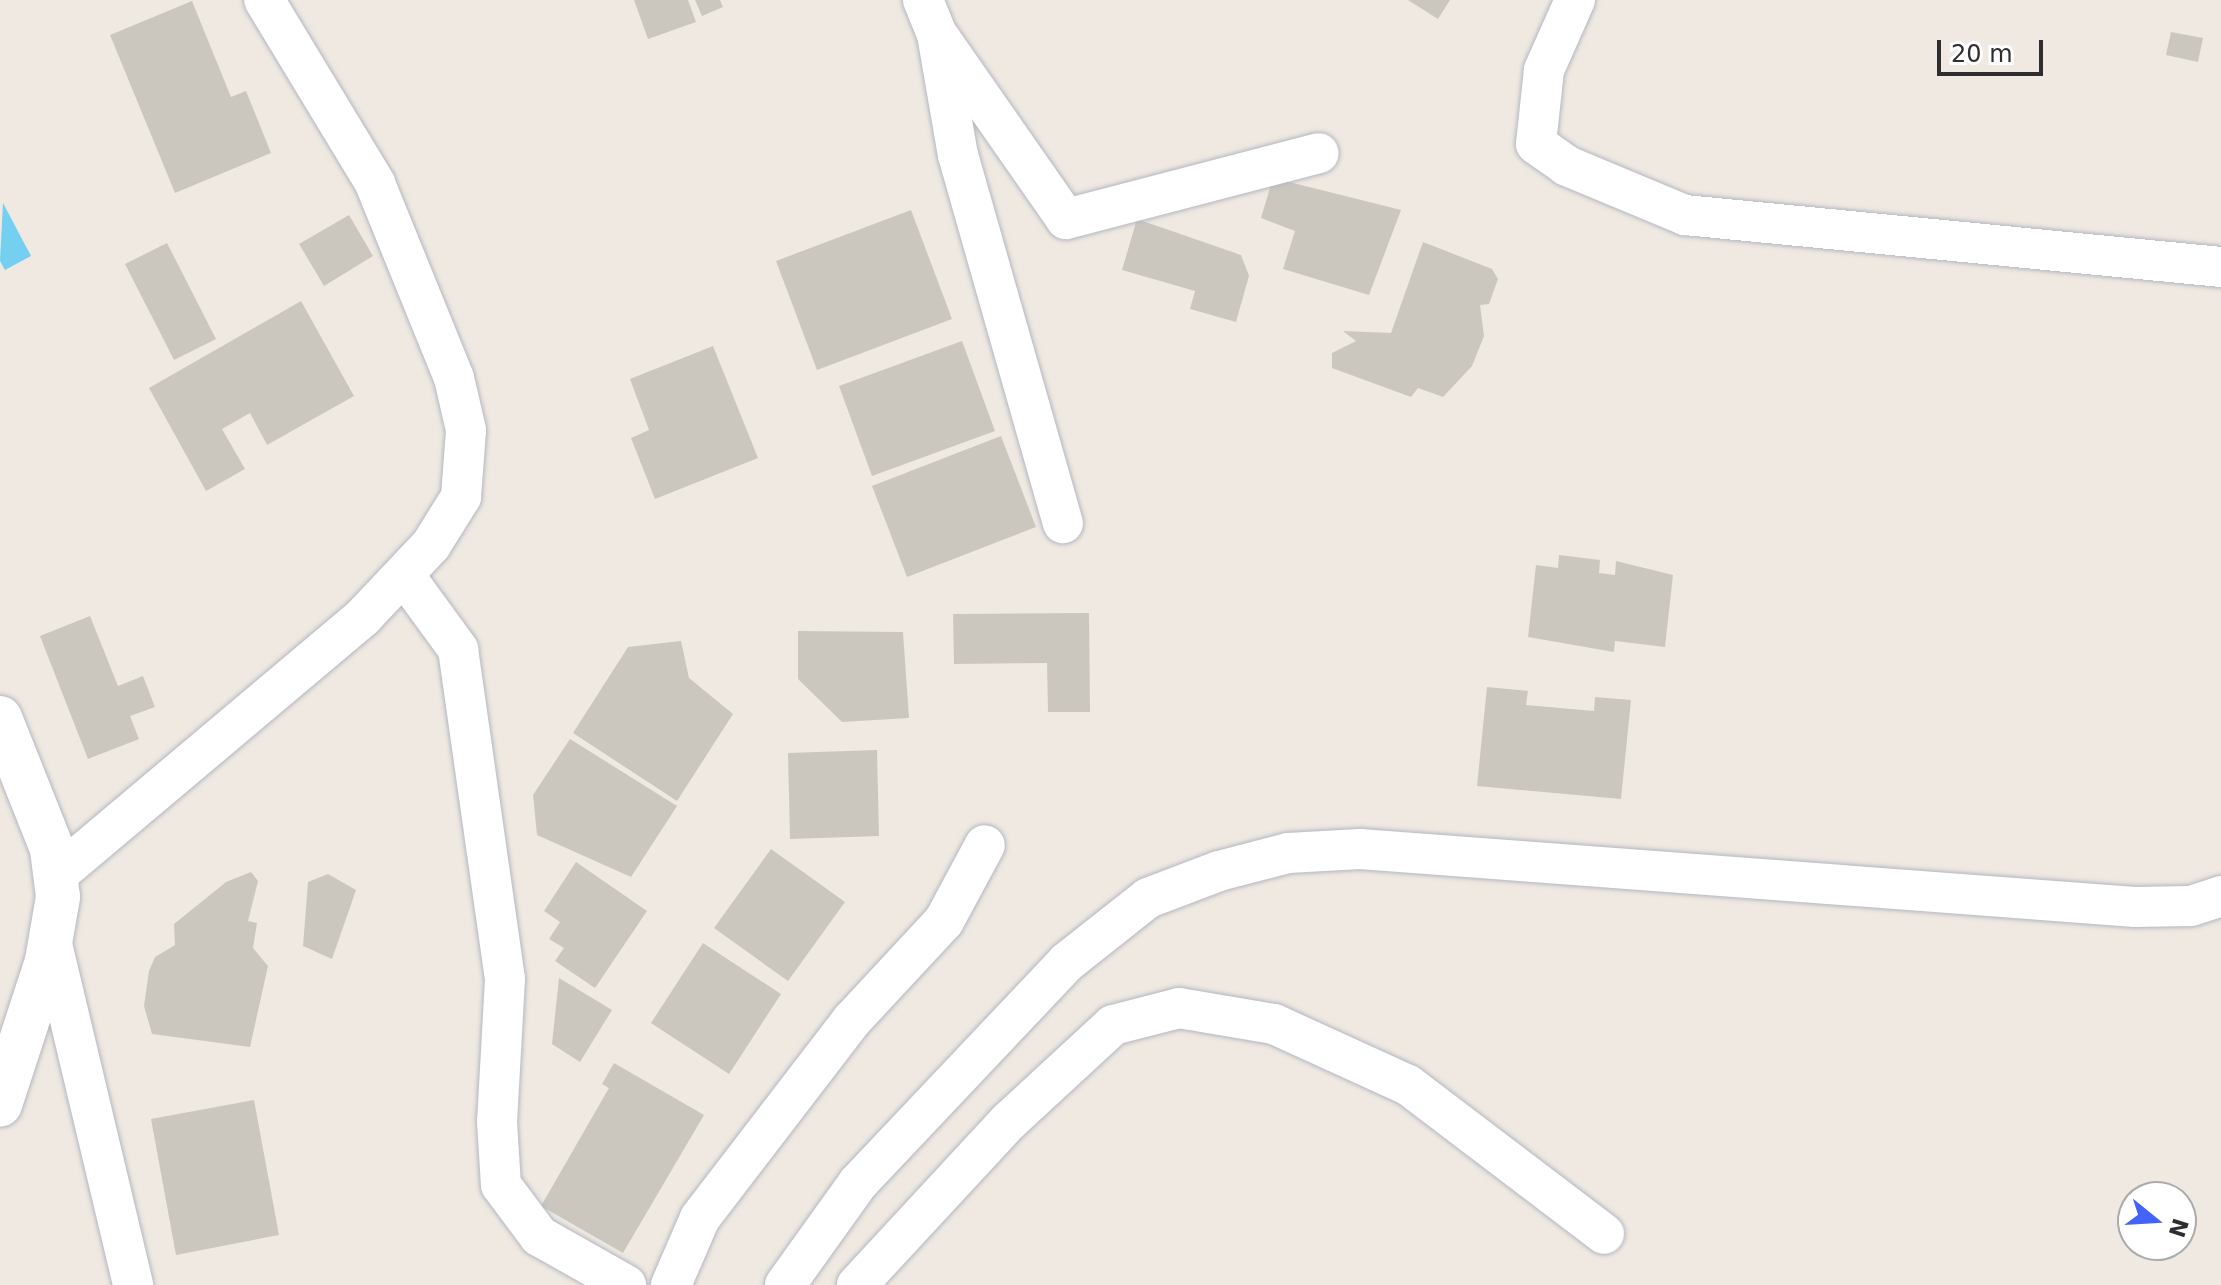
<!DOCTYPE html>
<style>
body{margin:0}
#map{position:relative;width:2221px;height:1285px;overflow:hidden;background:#efe9e1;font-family:"DejaVu Sans",sans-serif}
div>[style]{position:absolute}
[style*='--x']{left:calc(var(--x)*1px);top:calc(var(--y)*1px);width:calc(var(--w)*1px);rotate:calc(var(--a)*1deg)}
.water>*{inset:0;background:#75cff0}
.building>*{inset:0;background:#cbc7bf}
.roads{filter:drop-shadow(0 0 2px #b4b7c1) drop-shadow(0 0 2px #b4b7c1)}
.minor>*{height:40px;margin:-20px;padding:0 20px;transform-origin:20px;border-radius:20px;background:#fff}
.tertiary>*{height:44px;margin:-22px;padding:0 22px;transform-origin:22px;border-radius:22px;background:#fff}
span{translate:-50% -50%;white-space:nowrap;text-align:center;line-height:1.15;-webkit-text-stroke:6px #fff;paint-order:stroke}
.north{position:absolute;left:2117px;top:1181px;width:80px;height:80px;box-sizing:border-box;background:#fff;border:2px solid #ababab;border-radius:50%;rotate:108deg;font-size:22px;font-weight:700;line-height:32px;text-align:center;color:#2e2e2e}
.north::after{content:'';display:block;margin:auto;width:28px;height:36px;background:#4264fb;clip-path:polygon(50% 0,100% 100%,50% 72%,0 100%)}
.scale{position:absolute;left:1937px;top:40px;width:106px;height:36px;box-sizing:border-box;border:4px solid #2e2e2e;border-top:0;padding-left:10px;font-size:24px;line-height:28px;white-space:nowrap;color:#2e2e2e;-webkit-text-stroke:6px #fff;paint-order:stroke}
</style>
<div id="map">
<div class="water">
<div style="clip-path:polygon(3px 203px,31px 256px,5px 270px,0 261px)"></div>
</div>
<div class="building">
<div style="clip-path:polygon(634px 0,688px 0,696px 22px,648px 39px)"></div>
<div style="clip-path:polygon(695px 0,720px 0,723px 7px,702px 16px)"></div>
<div style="clip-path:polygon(1408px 0,1450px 0,1438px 19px)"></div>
<div style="clip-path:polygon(192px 1px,231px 97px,246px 91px,271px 153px,175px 193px,110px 35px)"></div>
<div style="clip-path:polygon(2171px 32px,2203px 38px,2198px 62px,2166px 55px)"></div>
<div style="clip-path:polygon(1273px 178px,1401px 210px,1369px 295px,1283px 269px,1295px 231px,1261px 218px)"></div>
<div style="clip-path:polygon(911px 210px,952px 319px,817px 370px,776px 261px)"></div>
<div style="clip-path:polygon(349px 215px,373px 256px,324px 286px,299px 244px)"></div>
<div style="clip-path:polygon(1137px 219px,1241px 255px,1249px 276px,1236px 322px,1190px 309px,1195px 291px,1122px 270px)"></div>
<div style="clip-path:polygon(1423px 242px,1492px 269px,1498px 279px,1489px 304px,1480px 305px,1484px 336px,1472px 366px,1443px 397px,1418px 388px,1411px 397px,1332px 368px,1332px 353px,1356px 341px,1343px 331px,1391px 333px)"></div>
<div style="clip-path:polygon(167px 243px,216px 339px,174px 360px,125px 264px)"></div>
<div style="clip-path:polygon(301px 301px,354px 396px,267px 445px,250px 413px,222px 429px,245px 469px,206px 491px,149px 388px)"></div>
<div style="clip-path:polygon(962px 341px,995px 431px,872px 476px,839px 386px)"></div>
<div style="clip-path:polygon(713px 346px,758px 458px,655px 499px,631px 438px,649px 430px,630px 379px)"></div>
<div style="clip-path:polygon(1001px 436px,1036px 527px,907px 577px,872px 486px)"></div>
<div style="clip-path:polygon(1559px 555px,1600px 560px,1599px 573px,1615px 575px,1616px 561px,1673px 575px,1665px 647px,1615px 641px,1614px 652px,1528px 637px,1536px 565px,1558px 568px)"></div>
<div style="clip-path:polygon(1089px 613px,1090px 712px,1048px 712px,1047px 663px,954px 664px,953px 614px)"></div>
<div style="clip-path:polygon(90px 616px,118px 686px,143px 676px,155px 707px,130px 716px,139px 739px,88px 759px,40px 636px)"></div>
<div style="clip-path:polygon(798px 631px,903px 632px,909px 718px,842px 722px,798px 679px)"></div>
<div style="clip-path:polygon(681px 641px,689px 678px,733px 714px,677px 801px,573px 733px,628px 647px)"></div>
<div style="clip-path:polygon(1487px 687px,1528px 691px,1526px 705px,1594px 711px,1595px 697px,1631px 700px,1621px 799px,1477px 786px)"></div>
<div style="clip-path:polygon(570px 739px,677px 806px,631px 877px,537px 835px,533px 795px)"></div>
<div style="clip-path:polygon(877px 750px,879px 836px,790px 839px,788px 753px)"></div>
<div style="clip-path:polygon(771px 849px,845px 902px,788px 981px,714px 928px)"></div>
<div style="clip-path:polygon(576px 862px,647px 911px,595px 988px,555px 961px,564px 948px,549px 939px,560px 922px,544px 911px)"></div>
<div style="clip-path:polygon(251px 872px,258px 881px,248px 921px,257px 923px,253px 948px,268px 966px,250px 1047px,152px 1034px,144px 1006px,149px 971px,155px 957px,175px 945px,174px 924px,226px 882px)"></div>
<div style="clip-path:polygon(328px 874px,356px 890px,332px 959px,303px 946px,308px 882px)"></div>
<div style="clip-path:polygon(703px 943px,781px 994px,729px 1074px,651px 1023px)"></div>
<div style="clip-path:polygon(559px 978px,612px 1010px,580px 1062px,552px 1044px)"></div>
<div style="clip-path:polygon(614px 1063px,704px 1115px,623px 1253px,541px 1206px,609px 1088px,602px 1084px)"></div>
<div style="clip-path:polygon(254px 1100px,279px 1235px,176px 1255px,151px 1119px)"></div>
</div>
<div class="roads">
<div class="minor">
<div style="--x:923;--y:0;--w:37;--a:68"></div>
<div style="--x:937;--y:34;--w:123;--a:80.2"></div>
<div style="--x:958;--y:155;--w:383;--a:74.1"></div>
<div style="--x:1575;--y:0;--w:77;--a:113.9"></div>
<div style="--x:1544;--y:70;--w:74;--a:96.2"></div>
<div style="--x:1536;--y:144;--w:38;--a:35"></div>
<div style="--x:1567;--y:166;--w:128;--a:22.6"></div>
<div style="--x:1685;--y:215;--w:539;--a:5.54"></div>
<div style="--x:939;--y:37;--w:222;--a:55.1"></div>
<div style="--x:1066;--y:219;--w:261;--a:-14.6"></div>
<div style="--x:404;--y:575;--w:92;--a:53.9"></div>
<div style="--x:458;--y:649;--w:333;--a:81.9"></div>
<div style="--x:505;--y:979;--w:143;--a:93.2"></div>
<div style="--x:497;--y:1122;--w:63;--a:86.4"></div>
<div style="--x:501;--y:1185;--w:64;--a:53.3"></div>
<div style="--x:539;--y:1236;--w:100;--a:29.4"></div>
<div style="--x:58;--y:874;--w:399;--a:-40.1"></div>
<div style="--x:363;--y:617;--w:99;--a:-46.6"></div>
<div style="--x:431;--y:545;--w:57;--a:-58"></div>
<div style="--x:461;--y:497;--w:67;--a:-85.7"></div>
<div style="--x:466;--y:430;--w:53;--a:-103"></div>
<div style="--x:454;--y:378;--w:210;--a:-112.1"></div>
<div style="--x:375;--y:183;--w:214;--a:-121.2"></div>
<div style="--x:51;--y:940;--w:355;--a:76.6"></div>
<div style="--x:671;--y:1285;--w:73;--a:-66.6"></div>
<div style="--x:700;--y:1218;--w:250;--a:-52.5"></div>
<div style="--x:852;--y:1020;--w:135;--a:-47.1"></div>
<div style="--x:944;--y:921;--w:86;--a:-61.7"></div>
<div style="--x:785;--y:1285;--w:125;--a:-54.4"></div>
<div style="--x:858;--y:1183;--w:304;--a:-46.6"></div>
<div style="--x:1067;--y:962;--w:103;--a:-38.3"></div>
<div style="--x:1148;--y:898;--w:76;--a:-20.8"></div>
<div style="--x:1219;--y:871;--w:71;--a:-14.6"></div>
<div style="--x:1288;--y:853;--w:72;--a:-3.2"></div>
<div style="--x:1360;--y:849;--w:777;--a:4.28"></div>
<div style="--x:2135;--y:907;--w:56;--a:-1"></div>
<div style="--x:2191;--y:906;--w:32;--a:-18"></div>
<div style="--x:857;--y:1285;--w:222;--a:-47.2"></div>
<div style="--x:1008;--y:1122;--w:143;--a:-42.7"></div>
<div style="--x:1113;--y:1025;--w:68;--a:-14.4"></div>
<div style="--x:1179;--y:1008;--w:96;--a:9.6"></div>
<div style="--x:1274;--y:1024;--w:147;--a:24.5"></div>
<div style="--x:1408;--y:1085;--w:246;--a:37.2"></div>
</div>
<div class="tertiary">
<div style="--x:0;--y:718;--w:141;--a:68.3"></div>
<div style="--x:52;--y:849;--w:48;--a:82.9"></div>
<div style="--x:58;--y:897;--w:65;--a:99.8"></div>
<div style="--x:47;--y:961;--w:151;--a:108.1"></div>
</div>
</div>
<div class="north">N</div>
<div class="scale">20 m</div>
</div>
